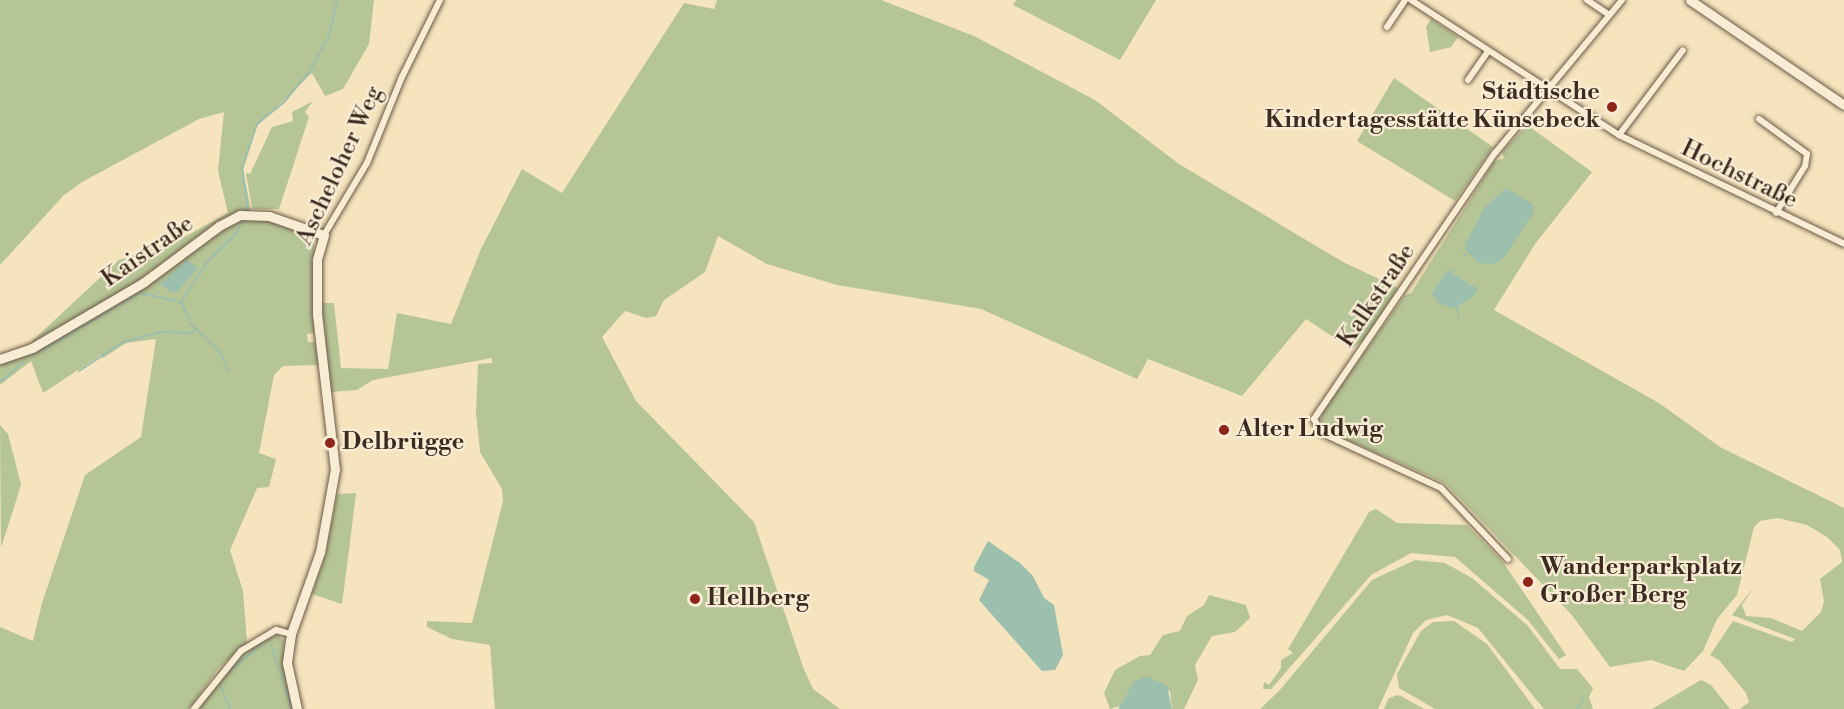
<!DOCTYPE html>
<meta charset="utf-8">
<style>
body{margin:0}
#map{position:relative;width:1844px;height:709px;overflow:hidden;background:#f5e4bd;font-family:"Libre Bodoni",serif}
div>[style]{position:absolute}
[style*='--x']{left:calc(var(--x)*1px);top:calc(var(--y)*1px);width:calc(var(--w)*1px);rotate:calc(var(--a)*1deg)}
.green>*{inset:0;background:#b6c595}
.water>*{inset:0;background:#9dbfad}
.stream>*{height:2px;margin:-1px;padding:0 1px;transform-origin:1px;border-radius:1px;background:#9dbfad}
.roads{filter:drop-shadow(0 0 2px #6b5847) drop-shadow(0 0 2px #6b5847)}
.street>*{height:6px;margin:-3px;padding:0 3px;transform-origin:3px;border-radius:3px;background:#f8edd4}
.secondary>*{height:9px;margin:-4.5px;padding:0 4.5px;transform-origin:4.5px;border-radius:4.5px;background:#f8edd4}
.dots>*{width:16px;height:16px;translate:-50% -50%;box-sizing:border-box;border:3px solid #f8edd4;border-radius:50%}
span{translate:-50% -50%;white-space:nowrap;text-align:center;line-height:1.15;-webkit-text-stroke:4.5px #f8edd4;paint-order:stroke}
.poi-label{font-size:24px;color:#3d2a20;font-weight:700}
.right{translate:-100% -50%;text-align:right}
.left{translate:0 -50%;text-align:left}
.street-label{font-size:24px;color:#3d2a20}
</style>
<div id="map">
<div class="green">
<div style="clip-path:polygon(0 0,374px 0,369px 44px,343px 89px,325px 96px,312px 73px,257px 126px,243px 170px,251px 210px,217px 222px,128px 288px,29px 344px,119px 260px,179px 240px,228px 213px,218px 171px,224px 112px,199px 119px,82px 182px,64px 195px,0 265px)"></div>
<div style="clip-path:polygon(717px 0,881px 0,974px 36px,1095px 100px,1179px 164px,1343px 262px,1398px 288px,1364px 340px,1351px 349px,1306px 319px,1242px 396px,1148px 359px,1137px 379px,981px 309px,837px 285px,767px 264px,718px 236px,705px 272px,664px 300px,656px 316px,646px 318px,625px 311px,602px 337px,636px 401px,754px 522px,803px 667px,813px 689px,840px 709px,495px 709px,490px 645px,452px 639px,427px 627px,427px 621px,472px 623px,503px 501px,502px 489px,480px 452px,476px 413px,478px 364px,492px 363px,492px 358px,373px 380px,357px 390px,331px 392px,322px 303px,334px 303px,341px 368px,388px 369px,397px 313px,451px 324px,481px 249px,522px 169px,562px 193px,684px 3px,714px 9px)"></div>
<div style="clip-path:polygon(1016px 0,1156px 0,1120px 60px,1013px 5px)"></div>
<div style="clip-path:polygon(1431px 19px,1458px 37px,1451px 47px,1430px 52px,1426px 27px)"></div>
<div style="clip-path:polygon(1394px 78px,1493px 147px,1455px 201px,1357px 141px)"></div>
<div style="clip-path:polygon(313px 101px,305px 112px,309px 117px,279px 209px,252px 209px,246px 173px,250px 174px,272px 127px,293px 121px,292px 112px)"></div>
<div style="clip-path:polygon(1527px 125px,1592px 172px,1535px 244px,1494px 310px,1659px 403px,1720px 447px,1844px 508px,1844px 709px,1740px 709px,1749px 702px,1746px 693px,1719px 660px,1710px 655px,1733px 621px,1792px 642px,1795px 639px,1732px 615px,1754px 587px,1742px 605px,1746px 616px,1771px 618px,1802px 631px,1821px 612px,1824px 601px,1820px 579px,1842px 562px,1840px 550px,1827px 537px,1807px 525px,1778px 518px,1760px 521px,1754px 527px,1737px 595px,1717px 619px,1703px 651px,1684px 671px,1651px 660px,1610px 667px,1571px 614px,1445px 483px,1327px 431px,1321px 421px,1322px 413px,1405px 295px,1411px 293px,1494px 162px,1504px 158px,1502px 152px)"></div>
<div style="clip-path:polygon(245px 219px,272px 221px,314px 239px,314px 333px,307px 334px,308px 342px,315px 342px,318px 365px,283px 366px,274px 375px,259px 453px,276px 459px,269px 487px,257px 488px,230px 550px,243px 591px,247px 642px,218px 669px,189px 709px,0 709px,0 627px,33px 641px,42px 603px,85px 475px,141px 437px,156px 339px,126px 343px,103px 358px,101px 355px,43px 393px,31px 361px,0 385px,0 363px,21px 357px,140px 290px,221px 229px)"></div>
<div style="clip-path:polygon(0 425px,8px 434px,21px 485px,1px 548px)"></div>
<div style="clip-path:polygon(356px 493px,349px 550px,342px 604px,312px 594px,326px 553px,337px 494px)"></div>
<div style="clip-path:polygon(1376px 509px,1397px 523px,1467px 525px,1503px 562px,1566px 655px,1559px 659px,1527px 619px,1455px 557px,1411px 553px,1371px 575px,1271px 689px,1263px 689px,1264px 682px,1269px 685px,1281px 668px,1281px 660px,1293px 653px,1288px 649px,1369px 512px)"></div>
<div style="clip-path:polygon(1415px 560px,1445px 563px,1472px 578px,1528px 626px,1560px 669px,1577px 669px,1593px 688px,1589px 697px,1593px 709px,1544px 709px,1478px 628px,1447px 615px,1426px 620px,1413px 633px,1378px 709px,1260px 709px,1279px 691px,1372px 580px)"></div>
<div style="clip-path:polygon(1209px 595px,1246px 605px,1250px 618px,1235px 632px,1212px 636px,1195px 665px,1198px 680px,1184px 709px,1172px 709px,1170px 691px,1129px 692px,1123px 705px,1110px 709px,1104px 693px,1115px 670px,1140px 656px,1150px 655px,1163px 635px,1180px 631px,1187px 616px,1204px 605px)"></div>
<div style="clip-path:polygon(1454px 621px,1487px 644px,1535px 709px,1435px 709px,1399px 688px,1397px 674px,1421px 631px,1433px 622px)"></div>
<div style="clip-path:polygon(278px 635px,284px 641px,283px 662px,293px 709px,199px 709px,223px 674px,245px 653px,267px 637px)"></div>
<div style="clip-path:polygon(1701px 680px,1711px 685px,1730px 709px,1652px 709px)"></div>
<div style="clip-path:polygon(1397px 695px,1401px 696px,1424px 709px,1384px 709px,1388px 699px)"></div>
</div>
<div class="water">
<div style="clip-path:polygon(1506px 188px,1533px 204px,1534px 212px,1504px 258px,1494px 264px,1478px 263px,1465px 249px,1467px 241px,1484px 208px)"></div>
<div style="clip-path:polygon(187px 260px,198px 268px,178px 291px,172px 292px,160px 284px)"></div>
<div style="clip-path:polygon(1447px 270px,1478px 289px,1473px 297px,1454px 308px,1440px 304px,1432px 294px)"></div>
<div style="clip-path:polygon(988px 541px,1020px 563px,1033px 576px,1044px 598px,1054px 605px,1063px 655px,1055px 670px,1042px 671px,979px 600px,989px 580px,974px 571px,974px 567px)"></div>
<div style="clip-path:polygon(1146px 676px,1167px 686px,1172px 709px,1118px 709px,1134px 682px)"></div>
</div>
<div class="stream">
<div style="--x:248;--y:211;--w:43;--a:-97.9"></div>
<div style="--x:242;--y:168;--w:46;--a:-71.2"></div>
<div style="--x:257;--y:124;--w:35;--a:-39"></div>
<div style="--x:284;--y:102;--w:39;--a:-50"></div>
<div style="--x:309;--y:72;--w:41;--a:-60.9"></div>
<div style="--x:329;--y:36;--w:37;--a:-77"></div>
<div style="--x:1463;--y:256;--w:5;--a:-37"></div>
<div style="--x:1452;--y:273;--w:4;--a:-56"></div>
<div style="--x:181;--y:302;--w:24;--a:66"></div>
<div style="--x:191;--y:324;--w:40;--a:44"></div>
<div style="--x:220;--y:352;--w:20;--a:66"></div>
<div style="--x:1457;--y:307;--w:10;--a:79"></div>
<div style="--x:82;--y:327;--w:67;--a:-30.4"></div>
<div style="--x:140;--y:293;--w:42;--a:12.4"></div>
<div style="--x:181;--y:302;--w:48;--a:-57"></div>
<div style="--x:207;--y:262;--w:42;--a:-44"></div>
<div style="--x:237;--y:233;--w:11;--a:-68"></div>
<div style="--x:241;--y:223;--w:8;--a:-23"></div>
<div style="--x:32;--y:356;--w:54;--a:-29.9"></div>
<div style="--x:79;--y:371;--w:53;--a:-33.4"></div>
<div style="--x:123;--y:342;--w:38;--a:-15"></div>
<div style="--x:160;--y:332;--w:31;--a:2"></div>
<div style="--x:191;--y:333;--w:8;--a:-30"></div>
<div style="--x:0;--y:382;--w:31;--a:-40"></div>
<div style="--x:271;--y:645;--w:67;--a:71.8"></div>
<div style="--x:228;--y:673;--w:45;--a:-40.5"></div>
<div style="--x:220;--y:684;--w:27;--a:68"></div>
<div style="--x:1577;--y:709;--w:13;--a:-58"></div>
</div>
<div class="roads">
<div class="street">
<div style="--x:1411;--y:0;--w:248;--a:33"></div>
<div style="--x:1619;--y:135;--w:250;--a:25.8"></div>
<div style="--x:1587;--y:0;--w:27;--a:34"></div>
<div style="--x:1387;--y:27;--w:32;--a:-56"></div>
<div style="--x:1468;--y:80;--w:35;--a:-55"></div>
<div style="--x:1759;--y:119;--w:59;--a:36.1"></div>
<div style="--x:1807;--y:154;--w:12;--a:99"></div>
<div style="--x:1805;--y:166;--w:55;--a:121.7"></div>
<div style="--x:1619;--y:135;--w:106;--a:-53"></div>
<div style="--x:324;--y:235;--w:84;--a:-59.2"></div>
<div style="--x:367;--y:163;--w:93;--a:-67.9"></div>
<div style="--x:402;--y:77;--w:86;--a:-63.7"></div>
<div style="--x:1508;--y:559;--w:98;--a:-133.3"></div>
<div style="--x:1441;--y:488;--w:131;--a:-155.2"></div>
<div style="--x:1322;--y:433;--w:16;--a:-120"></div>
<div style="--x:1314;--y:419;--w:322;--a:-55.8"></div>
<div style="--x:1495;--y:153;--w:199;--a:-50.3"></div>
<div style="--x:194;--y:709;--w:75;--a:-51"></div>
<div style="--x:241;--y:651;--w:41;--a:-31"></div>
<div style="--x:276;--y:630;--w:16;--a:15"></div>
</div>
<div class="secondary">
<div style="--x:1690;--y:0;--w:186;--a:34.3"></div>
<div style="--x:0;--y:359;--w:34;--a:-19"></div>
<div style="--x:32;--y:348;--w:130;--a:-30.5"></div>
<div style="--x:144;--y:282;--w:94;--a:-36.7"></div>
<div style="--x:219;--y:226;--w:24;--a:-28"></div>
<div style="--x:240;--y:215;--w:29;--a:2"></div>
<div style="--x:269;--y:216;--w:58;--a:19.1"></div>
<div style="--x:324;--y:235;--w:26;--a:106"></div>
<div style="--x:317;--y:260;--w:54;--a:90"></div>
<div style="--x:317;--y:314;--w:156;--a:83.4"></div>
<div style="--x:335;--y:469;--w:84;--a:100.2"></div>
<div style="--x:320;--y:552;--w:87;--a:109.5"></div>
<div style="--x:291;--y:634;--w:29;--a:98"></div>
<div style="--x:287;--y:663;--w:47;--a:77.7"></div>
</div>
</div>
<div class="dots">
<div style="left:1612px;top:107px;background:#8f2418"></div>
<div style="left:1224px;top:430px;background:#8f2418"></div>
<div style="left:330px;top:443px;background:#8f2418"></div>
<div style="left:1528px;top:582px;background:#8f2418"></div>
<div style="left:695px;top:599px;background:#8f2418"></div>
</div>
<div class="poi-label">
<span class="right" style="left:1600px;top:107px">Städtische<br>Kindertagesstätte Künsebeck</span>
<span class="left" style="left:1236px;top:430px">Alter Ludwig</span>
<span class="left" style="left:342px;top:443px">Delbrügge</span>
<span class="left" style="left:1540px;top:582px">Wanderparkplatz<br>Großer Berg</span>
<span class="left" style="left:707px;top:599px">Hellberg</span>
</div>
<div class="street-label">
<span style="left:340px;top:166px;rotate:-65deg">Ascheloher Weg</span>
<span style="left:1739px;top:175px;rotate:26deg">Hochstraße</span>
<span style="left:148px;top:252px;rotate:-35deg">Kaistraße</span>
<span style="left:1377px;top:296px;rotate:-56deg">Kalkstraße</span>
</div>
</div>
